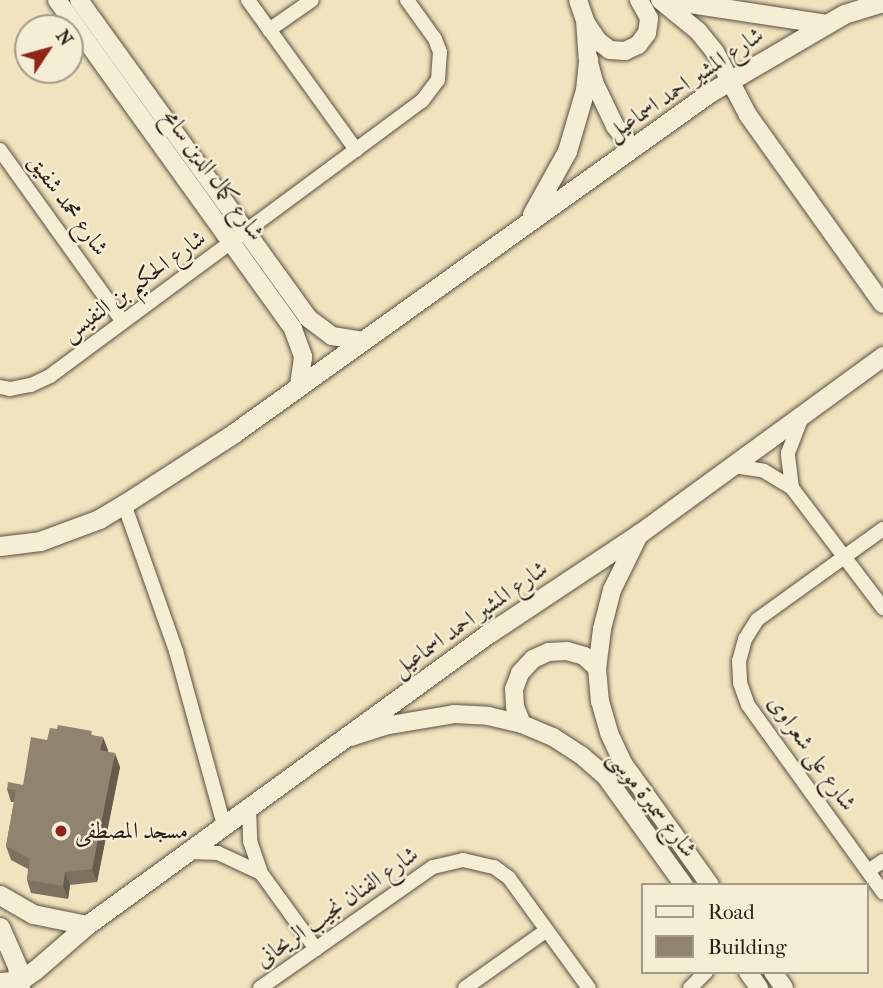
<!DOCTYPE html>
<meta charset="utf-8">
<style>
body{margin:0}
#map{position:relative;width:883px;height:988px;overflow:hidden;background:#f0e3bd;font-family:"IM FELL French Canon",Amiri,serif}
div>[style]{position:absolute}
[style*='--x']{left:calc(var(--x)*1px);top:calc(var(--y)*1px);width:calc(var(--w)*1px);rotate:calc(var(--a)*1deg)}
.roads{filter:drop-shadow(0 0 2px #5c4f41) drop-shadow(0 0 2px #5c4f41)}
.minor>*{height:14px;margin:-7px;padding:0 7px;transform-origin:7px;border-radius:7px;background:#f5edd4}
.tertiary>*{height:18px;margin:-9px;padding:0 9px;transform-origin:9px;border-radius:9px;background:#f5edd4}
.secondary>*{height:19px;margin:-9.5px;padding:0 9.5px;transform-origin:9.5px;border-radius:9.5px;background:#f5edd4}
.wall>*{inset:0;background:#7d725f}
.shaded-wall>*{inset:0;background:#665c4d}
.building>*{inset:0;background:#91846e}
.dots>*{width:19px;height:19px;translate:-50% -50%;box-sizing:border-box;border:4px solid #f5edd4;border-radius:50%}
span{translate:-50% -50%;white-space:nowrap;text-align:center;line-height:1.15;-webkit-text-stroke:5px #f5edd4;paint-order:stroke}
.street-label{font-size:23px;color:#2b1e18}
.poi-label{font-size:23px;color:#2b1e18}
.left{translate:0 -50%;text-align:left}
.legend{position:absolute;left:641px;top:883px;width:228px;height:91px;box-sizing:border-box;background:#f5edd4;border:2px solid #a49a89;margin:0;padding:9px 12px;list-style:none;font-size:21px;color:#2b1e18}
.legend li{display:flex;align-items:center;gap:14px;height:35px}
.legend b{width:35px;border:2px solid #a49a89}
.north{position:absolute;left:14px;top:14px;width:70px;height:70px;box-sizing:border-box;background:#f5edd4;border:2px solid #a49a89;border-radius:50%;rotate:54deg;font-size:19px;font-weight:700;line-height:28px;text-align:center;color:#2b1e18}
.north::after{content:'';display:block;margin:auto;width:24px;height:32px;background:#8f2418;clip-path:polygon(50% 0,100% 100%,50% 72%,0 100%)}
</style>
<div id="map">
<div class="roads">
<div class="minor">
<div style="--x:248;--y:0;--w:185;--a:54.2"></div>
<div style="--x:269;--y:30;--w:52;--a:-34.9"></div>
<div style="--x:0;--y:150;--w:211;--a:54.4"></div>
<div style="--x:0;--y:387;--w:10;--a:11"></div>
<div style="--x:10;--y:389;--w:21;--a:-11"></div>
<div style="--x:31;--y:385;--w:21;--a:-25"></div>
<div style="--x:50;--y:376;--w:463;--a:-36.5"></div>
<div style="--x:422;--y:101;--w:26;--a:-53"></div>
<div style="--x:438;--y:80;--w:28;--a:-86"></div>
<div style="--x:440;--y:52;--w:14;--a:-111"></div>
<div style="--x:435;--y:39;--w:48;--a:-125.7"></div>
<div style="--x:734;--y:466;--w:30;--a:9"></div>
<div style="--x:764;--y:471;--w:33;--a:31"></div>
<div style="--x:792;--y:488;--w:151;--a:52.8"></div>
<div style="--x:792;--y:488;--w:35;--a:-97"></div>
<div style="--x:788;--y:453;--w:40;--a:-69"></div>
<div style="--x:124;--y:504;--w:156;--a:70.5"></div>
<div style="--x:176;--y:651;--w:180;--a:74.6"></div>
<div style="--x:883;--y:529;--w:155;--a:144.2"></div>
<div style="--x:757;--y:620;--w:22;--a:122"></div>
<div style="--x:745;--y:639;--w:23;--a:105"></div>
<div style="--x:739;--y:661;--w:22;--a:87"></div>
<div style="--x:740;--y:683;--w:23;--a:70"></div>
<div style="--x:748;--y:705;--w:231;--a:54.2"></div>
<div style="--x:249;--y:807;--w:34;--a:88"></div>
<div style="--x:250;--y:841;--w:34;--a:71"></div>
<div style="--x:261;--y:873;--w:94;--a:54.1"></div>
<div style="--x:188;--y:852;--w:30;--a:2"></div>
<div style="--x:218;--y:853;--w:47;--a:24.9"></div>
<div style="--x:868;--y:871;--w:18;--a:-34"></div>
<div style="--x:260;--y:988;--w:211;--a:-35"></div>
<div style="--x:433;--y:867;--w:31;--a:-13"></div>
<div style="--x:463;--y:860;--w:32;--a:13"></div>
<div style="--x:494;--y:867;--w:19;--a:36"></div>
<div style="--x:509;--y:878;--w:136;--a:54"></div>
<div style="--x:465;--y:988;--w:100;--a:-35.3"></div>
<div style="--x:690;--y:988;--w:23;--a:-45"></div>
</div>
<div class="tertiary">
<div style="--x:57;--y:0;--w:405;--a:54.3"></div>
<div style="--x:293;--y:329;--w:30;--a:70"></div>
<div style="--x:303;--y:357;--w:30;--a:98"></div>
<div style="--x:79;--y:0;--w:392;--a:54.2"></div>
<div style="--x:308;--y:318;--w:30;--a:37"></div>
<div style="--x:332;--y:336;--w:30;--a:9"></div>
<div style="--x:578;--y:0;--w:21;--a:71"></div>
<div style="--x:585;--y:20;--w:39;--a:86"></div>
<div style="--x:588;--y:59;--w:24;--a:75"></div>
<div style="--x:594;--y:82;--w:49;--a:64.5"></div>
<div style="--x:615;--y:126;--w:28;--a:51"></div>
<div style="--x:660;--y:0;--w:49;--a:39.2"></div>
<div style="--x:698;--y:31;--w:27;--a:51"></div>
<div style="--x:715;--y:52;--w:71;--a:62.4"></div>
<div style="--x:748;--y:115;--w:232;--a:54.5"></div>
<div style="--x:586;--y:23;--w:22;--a:56"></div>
<div style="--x:598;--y:41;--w:15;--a:37"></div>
<div style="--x:610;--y:50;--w:15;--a:4"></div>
<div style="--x:625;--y:51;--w:14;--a:-25"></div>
<div style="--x:638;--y:45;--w:15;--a:-53"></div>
<div style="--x:647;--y:33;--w:15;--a:-82"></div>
<div style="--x:649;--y:18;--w:21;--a:-119"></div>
<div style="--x:640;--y:533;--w:64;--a:116.2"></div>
<div style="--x:612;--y:590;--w:40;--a:104.4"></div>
<div style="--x:602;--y:629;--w:39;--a:97"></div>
<div style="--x:597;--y:668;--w:33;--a:85"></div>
<div style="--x:600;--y:701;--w:33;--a:74"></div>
<div style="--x:609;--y:733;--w:33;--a:65"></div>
<div style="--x:623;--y:763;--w:150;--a:54.5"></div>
<div style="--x:522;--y:724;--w:18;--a:-112"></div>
<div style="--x:515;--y:707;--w:18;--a:-93"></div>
<div style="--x:514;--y:689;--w:17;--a:-69"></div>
<div style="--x:520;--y:673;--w:19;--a:-47"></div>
<div style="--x:533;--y:659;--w:17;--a:-24"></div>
<div style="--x:549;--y:652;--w:18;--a:-3"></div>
<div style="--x:567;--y:651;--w:18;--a:16"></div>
<div style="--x:584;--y:656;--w:18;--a:43"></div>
<div style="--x:351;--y:737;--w:35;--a:-18"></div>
<div style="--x:384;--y:726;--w:71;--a:-9.7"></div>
<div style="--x:454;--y:714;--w:34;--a:3"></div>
<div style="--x:488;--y:716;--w:35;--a:13"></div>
<div style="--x:522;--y:724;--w:34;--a:23"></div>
<div style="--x:553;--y:737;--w:33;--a:33"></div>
<div style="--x:581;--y:755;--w:33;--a:41"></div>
<div style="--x:606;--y:777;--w:133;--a:54.2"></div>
<div style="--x:748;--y:972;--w:19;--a:55"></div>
<div style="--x:773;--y:972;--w:19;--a:55"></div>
</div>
<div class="secondary">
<div style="--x:670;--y:0;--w:158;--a:8.7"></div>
<div style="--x:532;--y:214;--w:72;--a:-60.9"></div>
<div style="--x:567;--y:151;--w:64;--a:-73.6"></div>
<div style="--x:585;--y:90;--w:31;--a:-84"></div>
<div style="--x:0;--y:546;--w:40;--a:-7.1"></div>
<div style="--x:40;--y:541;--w:63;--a:-20.4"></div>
<div style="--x:99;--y:519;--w:29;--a:-31"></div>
<div style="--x:124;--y:504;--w:131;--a:-32.8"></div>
<div style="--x:234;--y:433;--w:584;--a:-35.59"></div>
<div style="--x:709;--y:93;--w:156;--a:-30.3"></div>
<div style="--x:844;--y:14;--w:41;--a:-17.1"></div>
<div style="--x:0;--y:895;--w:38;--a:30"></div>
<div style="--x:33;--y:914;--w:55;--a:11.5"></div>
<div style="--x:0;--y:927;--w:43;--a:66.4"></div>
<div style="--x:17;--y:966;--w:22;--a:82"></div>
<div style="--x:0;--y:982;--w:21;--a:-5"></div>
<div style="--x:21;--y:980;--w:17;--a:-36"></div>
<div style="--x:35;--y:970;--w:69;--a:-40.9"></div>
<div style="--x:87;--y:925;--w:499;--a:-36"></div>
<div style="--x:491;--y:632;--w:179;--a:-33.6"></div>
<div style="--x:640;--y:533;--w:301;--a:-36.1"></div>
</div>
</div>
<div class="wall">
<div style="clip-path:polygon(57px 729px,93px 735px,108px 750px,107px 752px,120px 767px,97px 882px,70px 885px,68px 899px,31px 893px,27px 880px,28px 869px,11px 860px,6px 846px,14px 802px,11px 802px,7px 789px,23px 785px,47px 740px)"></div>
</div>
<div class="shaded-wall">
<div style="clip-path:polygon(103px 737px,108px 750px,105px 763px,100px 750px)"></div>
<div style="clip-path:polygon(115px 753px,120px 767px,97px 882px,92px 869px)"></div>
<div style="clip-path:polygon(65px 872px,70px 885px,68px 899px,63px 886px)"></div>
</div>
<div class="building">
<div style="clip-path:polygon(58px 725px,92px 731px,91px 735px,103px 737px,100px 750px,115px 753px,92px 869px,65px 872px,63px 886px,27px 880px,30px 859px,6px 846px,16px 790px,7px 789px,8px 782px,23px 785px,31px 737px,47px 740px,50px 728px,57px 729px)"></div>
</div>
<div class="dots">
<div style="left:61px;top:831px;background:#8f2418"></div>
</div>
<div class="street-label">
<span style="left:685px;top:84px;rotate:-34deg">شارع المشير احمد اسماعيل</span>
<span style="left:213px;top:175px;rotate:54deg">شارع كمال الدين سامح</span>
<span style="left:68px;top:205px;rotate:54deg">شارع محمد شفيق</span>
<span style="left:134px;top:286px;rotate:-36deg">شارع الحكيم بن النفيس</span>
<span style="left:470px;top:619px;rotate:-35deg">شارع المشير احمد اسماعيل</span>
<span style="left:812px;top:753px;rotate:55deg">شارع على شعراوى</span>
<span style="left:652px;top:804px;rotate:52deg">شارع سميرة موسى</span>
<span style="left:337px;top:907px;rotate:-35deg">شارع الفنان نجيب الريحانى</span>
</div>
<div class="poi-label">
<span class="left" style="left:75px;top:831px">مسجد المصطفى</span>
</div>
<ul class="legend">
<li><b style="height:9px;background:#f5edd4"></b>Road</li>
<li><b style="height:19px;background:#91846e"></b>Building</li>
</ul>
<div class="north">N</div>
</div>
